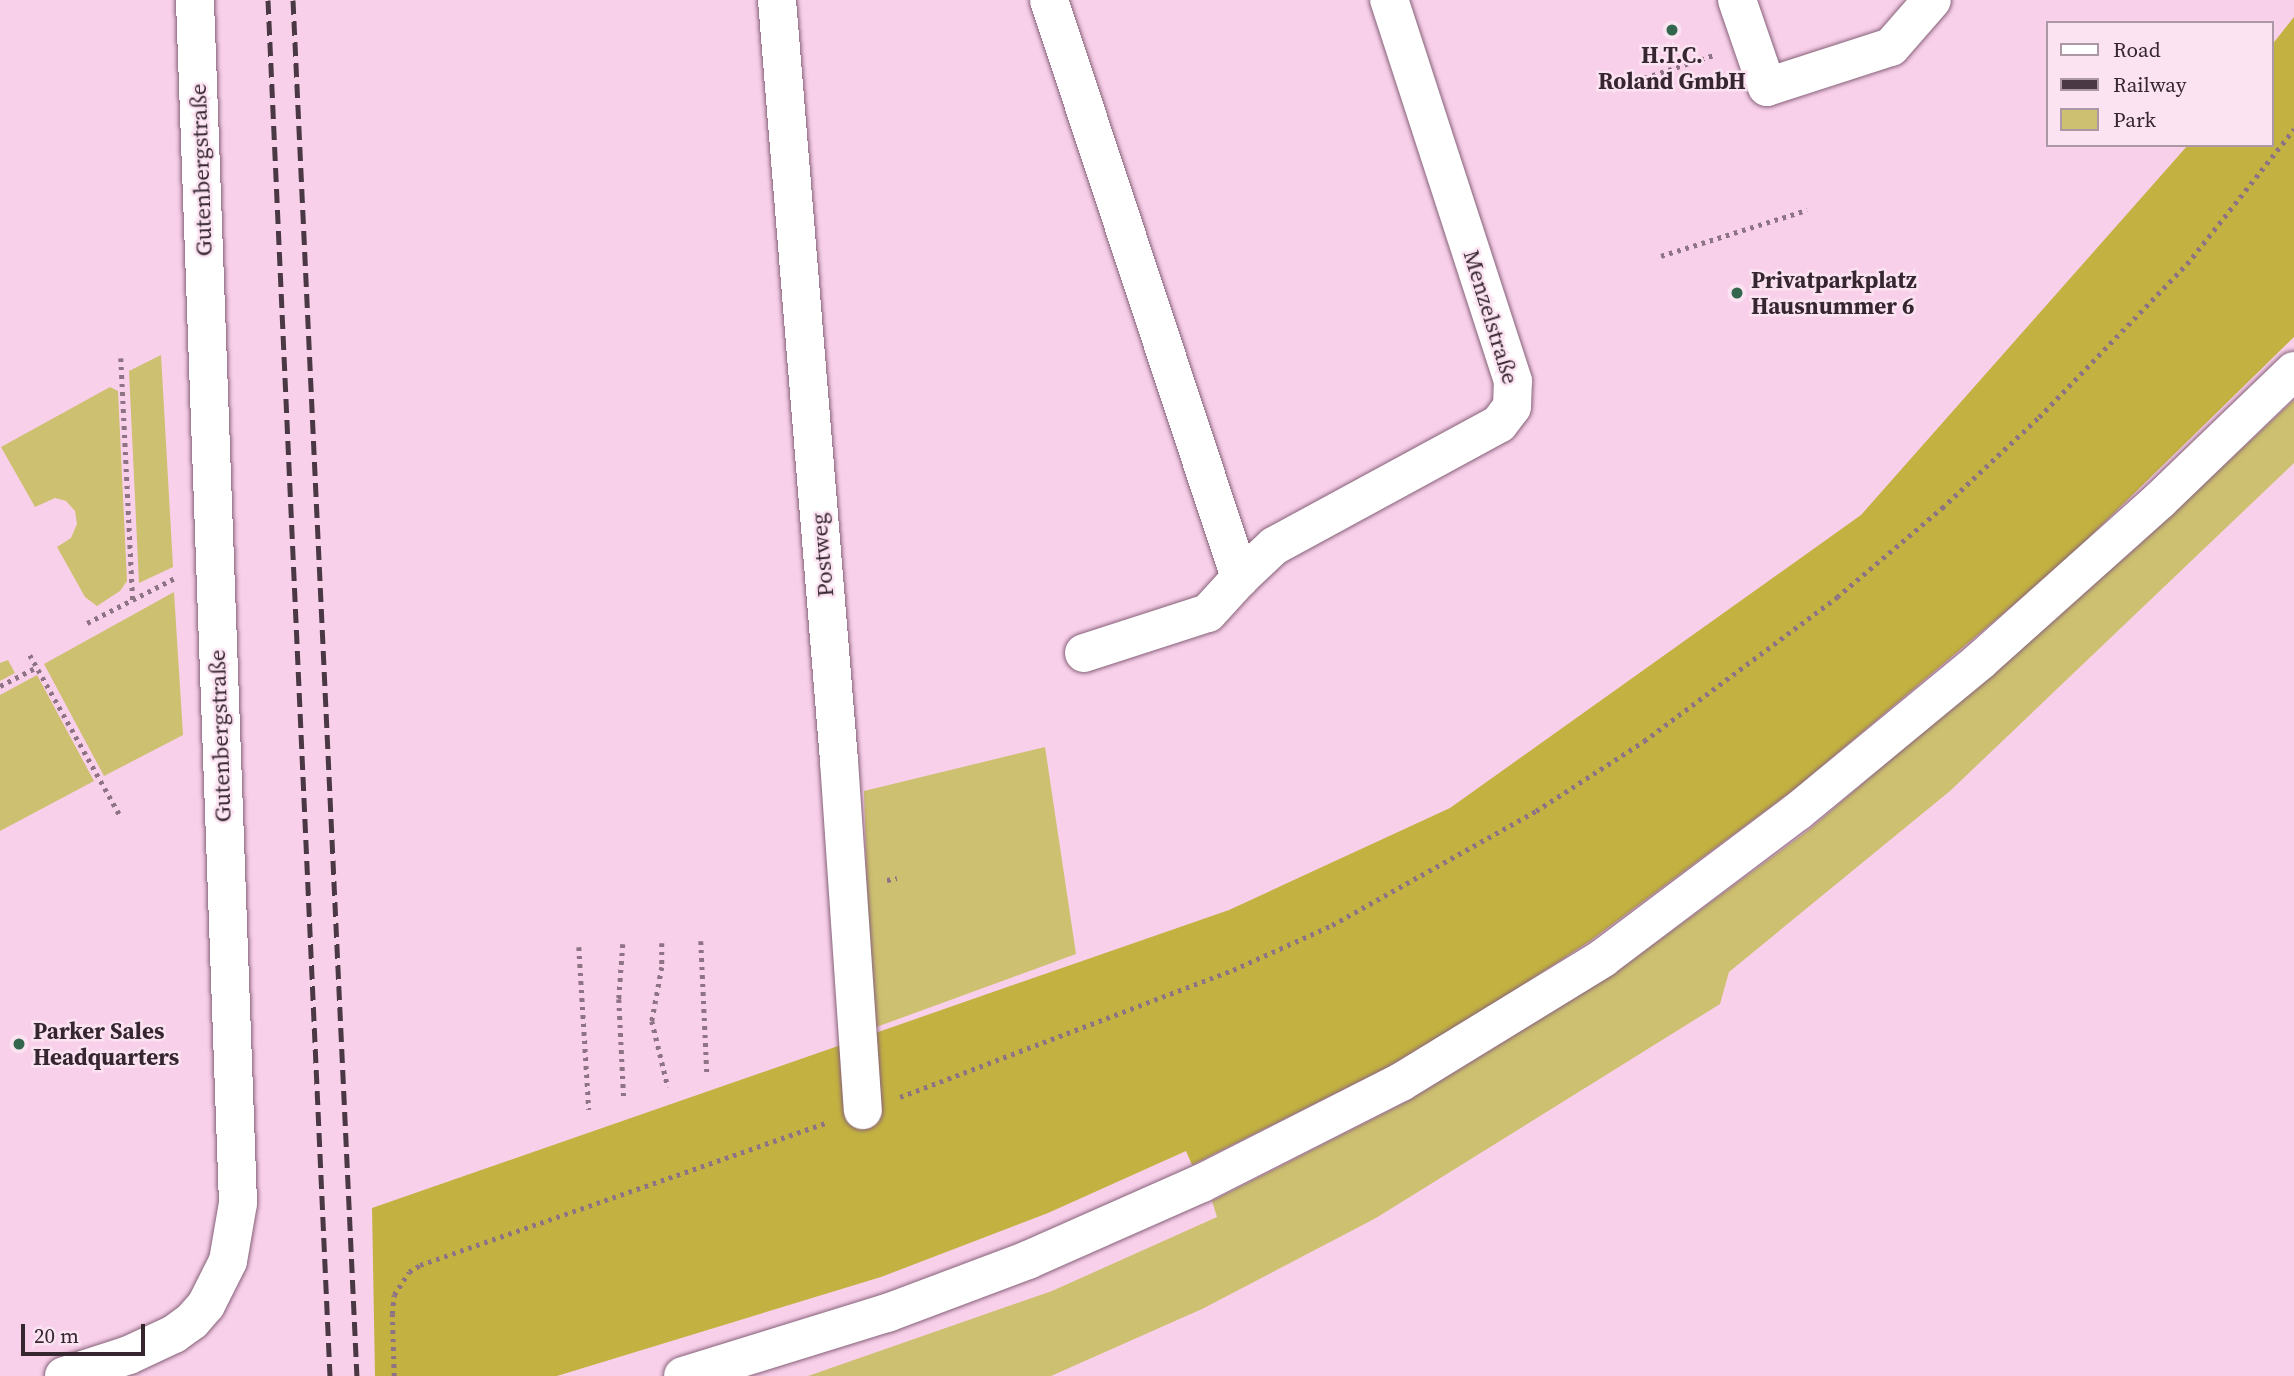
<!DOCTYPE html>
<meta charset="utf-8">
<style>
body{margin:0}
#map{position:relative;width:2294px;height:1376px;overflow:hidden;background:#f9d0ea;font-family:"Source Serif 4",serif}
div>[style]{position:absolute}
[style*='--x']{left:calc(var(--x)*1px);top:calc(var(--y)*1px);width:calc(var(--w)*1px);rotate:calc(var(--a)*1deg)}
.green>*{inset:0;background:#cdc070}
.forest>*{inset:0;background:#c3b241}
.path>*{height:4.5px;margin-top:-2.25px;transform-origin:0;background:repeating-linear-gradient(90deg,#8d7384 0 3.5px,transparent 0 8.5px)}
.roads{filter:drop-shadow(0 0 2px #856178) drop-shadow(0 0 2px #856178)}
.minor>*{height:38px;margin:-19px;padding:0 19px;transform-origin:19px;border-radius:19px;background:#fff}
.rail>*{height:5px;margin-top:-2.5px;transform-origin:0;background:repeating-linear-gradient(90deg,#4a3944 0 14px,transparent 0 21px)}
.dots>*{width:19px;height:19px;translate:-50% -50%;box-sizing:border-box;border:4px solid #fce3f2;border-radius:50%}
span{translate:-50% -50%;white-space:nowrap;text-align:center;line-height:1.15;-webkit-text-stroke:5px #fce3f2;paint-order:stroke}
.poi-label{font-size:23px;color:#352630;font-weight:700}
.left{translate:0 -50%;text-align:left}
.street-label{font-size:23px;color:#352630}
.legend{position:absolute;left:2046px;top:21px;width:228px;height:126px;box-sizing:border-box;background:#fce3f2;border:2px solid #ac97a4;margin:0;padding:9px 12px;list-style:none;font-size:21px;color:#352630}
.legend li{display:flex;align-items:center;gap:14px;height:35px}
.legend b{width:35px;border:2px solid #ac97a4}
.scale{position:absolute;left:21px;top:1324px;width:124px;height:32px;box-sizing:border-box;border:4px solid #352630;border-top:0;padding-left:9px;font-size:21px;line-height:24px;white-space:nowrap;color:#352630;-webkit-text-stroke:5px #fce3f2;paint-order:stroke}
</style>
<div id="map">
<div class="green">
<div style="clip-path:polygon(161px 355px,173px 567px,139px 583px,129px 371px)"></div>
<div style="clip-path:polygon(110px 387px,118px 391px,127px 581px,120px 591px,97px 606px,85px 597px,57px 547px,71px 538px,77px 524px,75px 511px,66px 501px,55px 498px,35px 507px,1px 447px)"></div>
<div style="clip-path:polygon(2294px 400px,2294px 463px,1950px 791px,1729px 972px,1720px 1004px,1376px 1218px,1202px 1309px,1051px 1376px,808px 1376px,1052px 1291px,1217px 1217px,1212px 1201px,1408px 1101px,1615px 973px,1810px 829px,2136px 548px)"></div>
<div style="clip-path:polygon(174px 592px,183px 735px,104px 776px,44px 664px)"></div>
<div style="clip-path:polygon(8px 660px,15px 673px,0 681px,0 663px)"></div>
<div style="clip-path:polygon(37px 675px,94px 781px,0 831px,0 695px)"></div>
<div style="clip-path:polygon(1045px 747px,1076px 954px,871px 1029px,864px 791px)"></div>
</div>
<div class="forest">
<div style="clip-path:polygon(2294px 17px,2294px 337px,2063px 563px,1797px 787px,1590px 941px,1487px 1008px,1386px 1068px,1192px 1165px,1186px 1151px,1048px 1213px,881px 1277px,557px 1376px,375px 1376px,372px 1208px,1229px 910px,1450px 808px,1861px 515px,2188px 145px,2271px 145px,2271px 46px)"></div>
</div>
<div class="path">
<div style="--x:1620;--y:86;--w:99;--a:-18.3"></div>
<div style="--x:1661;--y:256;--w:153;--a:-17.5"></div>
<div style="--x:121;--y:358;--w:242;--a:87.2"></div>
<div style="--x:87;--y:623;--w:101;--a:-27.1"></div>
<div style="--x:30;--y:655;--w:186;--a:60.7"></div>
<div style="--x:0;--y:686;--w:42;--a:-27.2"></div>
<div style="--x:887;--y:880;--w:10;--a:-11"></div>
<div style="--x:701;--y:941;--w:134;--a:87.4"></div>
<div style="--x:662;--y:943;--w:24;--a:90"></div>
<div style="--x:662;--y:967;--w:55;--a:100.5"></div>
<div style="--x:652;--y:1021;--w:68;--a:76.4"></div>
<div style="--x:623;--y:944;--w:55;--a:94.2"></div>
<div style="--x:619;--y:999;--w:101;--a:87.2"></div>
<div style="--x:579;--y:947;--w:163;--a:86.5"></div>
<div style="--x:900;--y:1097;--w:356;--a:-20.9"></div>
<div style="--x:1233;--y:970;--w:109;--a:-24.4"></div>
<div style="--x:1332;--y:925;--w:234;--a:-29.2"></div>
<div style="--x:1536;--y:811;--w:129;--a:-32.9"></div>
<div style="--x:1644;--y:741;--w:241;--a:-36.7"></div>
<div style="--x:1837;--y:597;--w:138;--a:-40.3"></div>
<div style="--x:1942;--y:508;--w:133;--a:-43.2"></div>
<div style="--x:2039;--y:417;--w:213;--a:-46"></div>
<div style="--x:2187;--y:264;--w:172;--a:-51.6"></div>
<div style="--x:394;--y:1376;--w:62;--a:-91.8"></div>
<div style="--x:392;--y:1314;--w:19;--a:-84"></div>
<div style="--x:394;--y:1295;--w:27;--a:-57"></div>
<div style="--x:409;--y:1272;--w:13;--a:-32"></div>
<div style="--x:420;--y:1265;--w:430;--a:-19.3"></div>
</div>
<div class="roads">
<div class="minor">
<div style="--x:777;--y:0;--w:764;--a:85.34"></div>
<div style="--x:839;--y:761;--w:350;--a:86.1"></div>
<div style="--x:1049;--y:0;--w:609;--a:71.71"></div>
<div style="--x:1240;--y:578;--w:47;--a:-43.3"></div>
<div style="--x:1274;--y:546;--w:256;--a:-28.5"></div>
<div style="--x:1499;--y:424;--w:21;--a:-53"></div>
<div style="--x:1512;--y:407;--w:26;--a:-88"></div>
<div style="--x:1513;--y:381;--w:401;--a:-108"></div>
<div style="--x:1737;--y:0;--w:92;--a:71"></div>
<div style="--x:1767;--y:87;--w:130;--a:-17.9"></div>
<div style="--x:1891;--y:47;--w:62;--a:-48.9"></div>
<div style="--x:1084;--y:653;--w:130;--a:-17.9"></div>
<div style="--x:1208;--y:613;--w:47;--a:-47.6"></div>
<div style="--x:64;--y:1376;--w:68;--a:-17.9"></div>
<div style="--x:129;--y:1355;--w:50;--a:-25"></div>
<div style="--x:174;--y:1334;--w:22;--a:-36"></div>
<div style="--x:192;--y:1321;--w:21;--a:-49"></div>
<div style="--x:206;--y:1305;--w:49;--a:-63.4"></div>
<div style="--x:228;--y:1261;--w:59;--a:-80.2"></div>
<div style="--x:238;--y:1203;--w:1204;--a:-92.05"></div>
<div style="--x:683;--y:1376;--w:214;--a:-17.2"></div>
<div style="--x:887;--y:1313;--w:151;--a:-20.6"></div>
<div style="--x:1028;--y:1260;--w:190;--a:-23.9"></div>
<div style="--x:1202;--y:1183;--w:223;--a:-26.9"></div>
<div style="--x:1401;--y:1082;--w:237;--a:-31.5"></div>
<div style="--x:1603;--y:958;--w:243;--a:-37"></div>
<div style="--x:1797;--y:812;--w:237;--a:-39.5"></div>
<div style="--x:1980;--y:661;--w:241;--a:-41.8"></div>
<div style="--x:2160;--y:500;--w:186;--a:-43.9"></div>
</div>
</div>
<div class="rail">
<div style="--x:268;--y:0;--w:1377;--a:87.42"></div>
<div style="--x:293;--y:0;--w:1377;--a:87.34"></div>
</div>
<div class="dots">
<div style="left:1672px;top:30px;background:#32674d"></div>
<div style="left:1737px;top:293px;background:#32674d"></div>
<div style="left:19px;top:1044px;background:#32674d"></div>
</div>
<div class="poi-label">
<span style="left:1672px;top:68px">H.T.C.<br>Roland GmbH</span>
<span class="left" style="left:1751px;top:293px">Privatparkplatz<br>Hausnummer 6</span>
<span class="left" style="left:33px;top:1044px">Parker Sales<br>Headquarters</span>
</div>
<div class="street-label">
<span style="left:201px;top:170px;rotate:-92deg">Gutenbergstraße</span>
<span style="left:1491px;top:317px;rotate:73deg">Menzelstraße</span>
<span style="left:822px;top:555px;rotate:-95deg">Postweg</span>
<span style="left:220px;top:736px;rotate:-92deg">Gutenbergstraße</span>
</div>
<ul class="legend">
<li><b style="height:9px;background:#fff"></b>Road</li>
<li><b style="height:9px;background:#4a3944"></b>Railway</li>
<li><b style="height:19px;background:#cdc070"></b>Park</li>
</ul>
<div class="scale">20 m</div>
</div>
